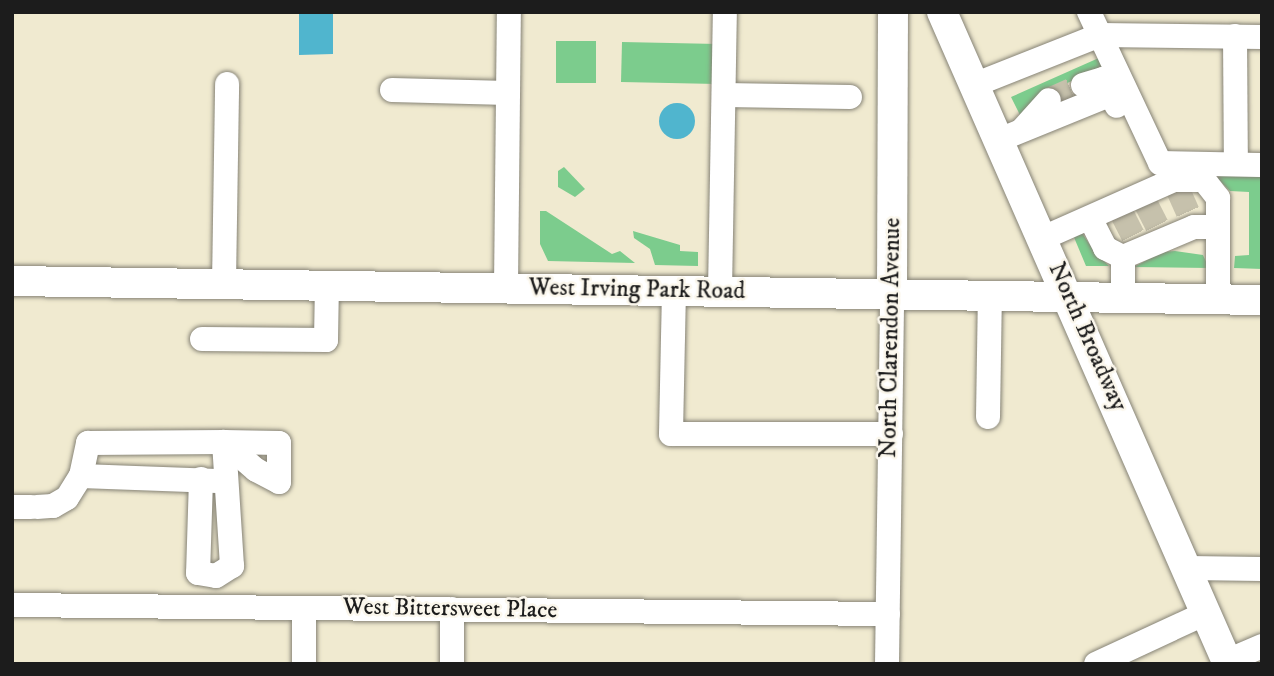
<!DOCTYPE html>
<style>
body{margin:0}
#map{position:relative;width:1274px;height:676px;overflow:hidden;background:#f0ead0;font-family:"IM FELL DW Pica",serif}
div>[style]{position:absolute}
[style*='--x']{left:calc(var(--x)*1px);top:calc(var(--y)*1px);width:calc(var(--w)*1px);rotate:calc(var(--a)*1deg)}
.green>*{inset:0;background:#7ccc8d}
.water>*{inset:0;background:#50b5ce}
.round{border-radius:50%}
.minor-tunnel>*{height:24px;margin-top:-12px;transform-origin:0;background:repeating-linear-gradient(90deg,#c6c1ac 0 24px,transparent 0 36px)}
.roads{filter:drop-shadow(0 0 2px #868376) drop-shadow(0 0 2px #868376)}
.minor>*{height:24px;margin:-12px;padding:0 12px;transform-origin:12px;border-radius:12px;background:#fff}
.major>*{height:30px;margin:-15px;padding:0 15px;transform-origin:15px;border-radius:15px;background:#fff}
span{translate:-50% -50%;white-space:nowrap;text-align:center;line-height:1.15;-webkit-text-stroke:5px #fbf7ec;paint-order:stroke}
.street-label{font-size:24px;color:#1c1c1c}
.frame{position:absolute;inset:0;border:14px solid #1c1c1c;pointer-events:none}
</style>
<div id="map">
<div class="green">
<div style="clip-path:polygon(556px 41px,596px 41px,596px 83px,556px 83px)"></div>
<div style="clip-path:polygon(622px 42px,718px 44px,717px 84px,621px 82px)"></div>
<div style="clip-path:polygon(1101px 57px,1109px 74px,1079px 78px,1046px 92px,1020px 115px,1011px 97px)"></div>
<div style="clip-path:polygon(564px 167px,585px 189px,575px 197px,558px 187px,558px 171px)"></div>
<div style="clip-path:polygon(1208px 169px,1262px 170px,1262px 269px,1234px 268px,1235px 256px,1249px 255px,1249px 192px,1230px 191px)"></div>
<div style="clip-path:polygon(546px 211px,612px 254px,620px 251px,635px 263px,548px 261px,540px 244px,540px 211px)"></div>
<div style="clip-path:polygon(633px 231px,680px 245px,680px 251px,698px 252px,698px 266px,655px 265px,650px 249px,634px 238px)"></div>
<div style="clip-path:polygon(1082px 233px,1094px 251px,1109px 266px,1086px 266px,1073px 235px)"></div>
<div style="clip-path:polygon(1175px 251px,1203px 255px,1209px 268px,1134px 267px,1162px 252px)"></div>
</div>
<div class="water">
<div style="clip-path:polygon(299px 12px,333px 12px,333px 54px,299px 55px)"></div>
<div class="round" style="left:659px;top:103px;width:36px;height:36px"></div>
</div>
<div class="minor-tunnel">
<div style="--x:1049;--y:100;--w:37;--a:-24"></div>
<div style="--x:1178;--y:190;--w:27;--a:66"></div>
<div style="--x:1146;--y:204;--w:27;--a:63"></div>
<div style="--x:1122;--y:214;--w:27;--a:63"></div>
</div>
<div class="roads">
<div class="minor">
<div style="--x:1089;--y:12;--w:167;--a:64.8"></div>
<div style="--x:1160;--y:163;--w:100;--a:1.1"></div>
<div style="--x:1235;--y:36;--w:128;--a:89.6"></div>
<div style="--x:974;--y:85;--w:136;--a:-21.6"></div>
<div style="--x:1100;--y:35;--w:162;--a:0.7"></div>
<div style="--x:1083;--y:85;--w:21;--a:-17"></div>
<div style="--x:1103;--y:79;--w:30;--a:63"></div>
<div style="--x:392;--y:90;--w:116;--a:1.5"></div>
<div style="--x:724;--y:95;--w:126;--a:0.9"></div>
<div style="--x:1022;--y:130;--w:40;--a:-48"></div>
<div style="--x:999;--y:140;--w:122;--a:-22.2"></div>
<div style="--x:1090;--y:218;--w:34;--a:63"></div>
<div style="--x:1105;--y:248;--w:20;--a:27"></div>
<div style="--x:1043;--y:238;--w:143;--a:-23.9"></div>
<div style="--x:1174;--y:180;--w:30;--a:0"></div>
<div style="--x:1204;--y:180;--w:23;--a:52"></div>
<div style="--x:1218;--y:198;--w:101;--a:90"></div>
<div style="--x:224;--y:283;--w:199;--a:-89.1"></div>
<div style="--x:506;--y:287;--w:275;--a:-89.4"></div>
<div style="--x:674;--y:290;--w:144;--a:91.2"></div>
<div style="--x:671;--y:434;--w:220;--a:0"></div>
<div style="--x:720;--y:291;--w:279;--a:-89"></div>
<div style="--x:1123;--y:298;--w:41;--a:-90"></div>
<div style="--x:1123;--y:257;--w:77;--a:-22.9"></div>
<div style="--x:1194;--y:227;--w:24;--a:0"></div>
<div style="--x:202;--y:339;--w:124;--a:0.5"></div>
<div style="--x:326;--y:340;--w:55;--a:-89"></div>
<div style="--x:988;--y:417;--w:121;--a:-89.1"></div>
<div style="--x:81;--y:476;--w:34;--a:-78"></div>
<div style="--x:88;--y:443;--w:136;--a:-0.4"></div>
<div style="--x:224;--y:442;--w:55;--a:1"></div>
<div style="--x:279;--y:443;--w:39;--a:90"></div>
<div style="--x:279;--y:482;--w:26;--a:-152"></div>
<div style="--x:256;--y:470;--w:43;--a:-138.8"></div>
<div style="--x:201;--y:479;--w:94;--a:91.8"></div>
<div style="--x:198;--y:573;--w:18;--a:9"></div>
<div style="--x:216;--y:576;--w:19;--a:-32"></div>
<div style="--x:232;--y:566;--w:124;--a:-93.7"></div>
<div style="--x:12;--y:507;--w:19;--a:0"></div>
<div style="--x:37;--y:507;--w:16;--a:-4"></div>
<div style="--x:53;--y:506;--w:16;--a:-30"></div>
<div style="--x:67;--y:498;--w:26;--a:-58"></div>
<div style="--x:81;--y:476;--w:136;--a:2.1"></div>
<div style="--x:1188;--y:568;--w:74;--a:0.8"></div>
<div style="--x:12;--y:605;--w:876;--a:0.59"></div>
<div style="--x:1227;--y:661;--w:38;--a:-23"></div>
<div style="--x:304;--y:664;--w:56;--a:-90"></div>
<div style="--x:452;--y:664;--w:55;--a:-90"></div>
<div style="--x:887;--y:664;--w:370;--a:-89.2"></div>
<div style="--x:1096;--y:664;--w:121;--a:-24.9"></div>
</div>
<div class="major">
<div style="--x:942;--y:12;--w:712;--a:66.32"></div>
<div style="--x:12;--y:281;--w:1250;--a:0.87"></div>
<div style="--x:892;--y:294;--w:282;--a:-89.8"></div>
</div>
</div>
<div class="street-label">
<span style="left:637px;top:290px;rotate:1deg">West Irving Park Road</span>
<span style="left:1087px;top:337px;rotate:66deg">North Broadway</span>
<span style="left:891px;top:338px;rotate:-89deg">North Clarendon Avenue</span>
<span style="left:450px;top:609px;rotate:1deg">West Bittersweet Place</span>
</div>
<div class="frame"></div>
</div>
